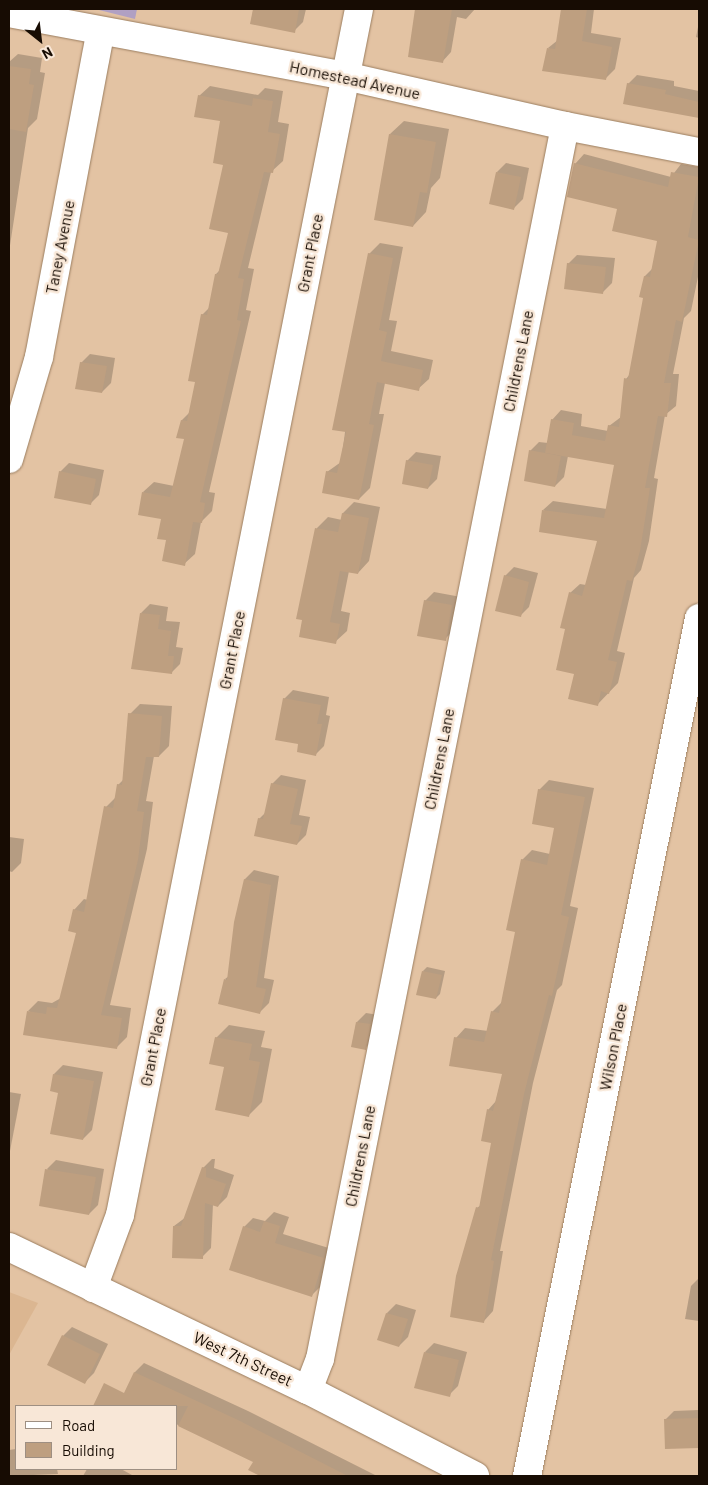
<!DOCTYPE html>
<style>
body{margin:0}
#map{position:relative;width:708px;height:1485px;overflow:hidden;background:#e3c3a3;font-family:Barlow,sans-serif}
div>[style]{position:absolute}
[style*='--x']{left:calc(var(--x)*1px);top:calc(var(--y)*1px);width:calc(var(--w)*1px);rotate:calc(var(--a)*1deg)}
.built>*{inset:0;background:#dbb691}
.green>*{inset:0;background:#b0a0c3}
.shadow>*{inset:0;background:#0003}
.building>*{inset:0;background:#be9f80}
.roads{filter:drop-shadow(0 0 1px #9b7e60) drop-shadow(0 0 1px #9b7e60)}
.minor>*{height:28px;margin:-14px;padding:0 14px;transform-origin:14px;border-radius:14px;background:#fff}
span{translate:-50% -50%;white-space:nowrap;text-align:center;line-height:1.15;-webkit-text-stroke:5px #f8e7d7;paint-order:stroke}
.street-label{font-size:16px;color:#170c03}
.frame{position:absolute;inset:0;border:10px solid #170c03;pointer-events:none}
.legend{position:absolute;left:15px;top:1405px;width:162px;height:65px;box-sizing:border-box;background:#f8e7d7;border:1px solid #9e8f82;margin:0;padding:6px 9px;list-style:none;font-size:15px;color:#170c03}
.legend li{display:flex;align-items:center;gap:10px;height:25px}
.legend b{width:25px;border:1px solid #9e8f82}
.north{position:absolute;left:15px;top:15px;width:50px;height:50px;-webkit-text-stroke:4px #f8e7d7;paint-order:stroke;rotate:151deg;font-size:14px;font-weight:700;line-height:20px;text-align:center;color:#170c03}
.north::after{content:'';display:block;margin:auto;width:18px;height:22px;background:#170c03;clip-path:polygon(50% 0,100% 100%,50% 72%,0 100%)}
</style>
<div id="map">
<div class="built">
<div style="clip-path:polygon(9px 1292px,38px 1303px,9px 1355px)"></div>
</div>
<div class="green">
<div style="clip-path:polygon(95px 9px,137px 9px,135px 19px)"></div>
</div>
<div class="shadow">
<div style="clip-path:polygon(255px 9px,306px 9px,303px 22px,294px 31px,252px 23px)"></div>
<div style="clip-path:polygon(418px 9px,475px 9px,466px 19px,457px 17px,451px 52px,442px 62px,409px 56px)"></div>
<div style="clip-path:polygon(562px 9px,594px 9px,591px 33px,621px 38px,615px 69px,606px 78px,548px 48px,558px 40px)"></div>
<div style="clip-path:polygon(699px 22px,699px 38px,696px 37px)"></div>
<div style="clip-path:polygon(18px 54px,42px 58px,40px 72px,45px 73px,37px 119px,28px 128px,9px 252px,9px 62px)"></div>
<div style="clip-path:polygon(637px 75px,674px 81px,674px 86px,699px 91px,699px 117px,625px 103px,628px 84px)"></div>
<div style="clip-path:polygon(210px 86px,258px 95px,265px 88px,283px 91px,278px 122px,289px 124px,283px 161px,271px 172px,248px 268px,254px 269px,246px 310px,251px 311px,209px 492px,215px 493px,212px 511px,201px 522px,195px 554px,184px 564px,167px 539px,162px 518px,143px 492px,154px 482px,174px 486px,185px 438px,182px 420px,190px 412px,196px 381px,202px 315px,210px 307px,216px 274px,221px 269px,230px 232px,221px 120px,199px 96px)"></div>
<div style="clip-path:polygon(404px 121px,449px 129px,440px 178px,431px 188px,426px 212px,413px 226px,390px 134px)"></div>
<div style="clip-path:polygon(584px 154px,671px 177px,681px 164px,699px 167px,699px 272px,691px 311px,684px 318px,673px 374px,679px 374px,676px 406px,665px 415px,654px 478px,658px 479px,649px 541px,641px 570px,634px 578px,617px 651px,625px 653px,618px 683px,597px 705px,576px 673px,567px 629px,570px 593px,580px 584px,586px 585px,598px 540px,543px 510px,553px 501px,607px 509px,616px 464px,568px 456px,564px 477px,555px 486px,530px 451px,539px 442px,548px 443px,552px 420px,561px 410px,582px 414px,581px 426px,608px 431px,609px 426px,621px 417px,626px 379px,630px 374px,645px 297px,645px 276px,653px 268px,659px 240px,618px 209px,575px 164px)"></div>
<div style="clip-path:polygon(506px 163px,529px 168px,523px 199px,514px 208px,497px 172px)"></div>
<div style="clip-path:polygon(380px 243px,403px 247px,389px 320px,397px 321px,391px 351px,433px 360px,429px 379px,418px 389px,385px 383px,379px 414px,384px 414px,370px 488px,359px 499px,327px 472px,341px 462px,369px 254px)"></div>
<div style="clip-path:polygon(577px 255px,615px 258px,612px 283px,603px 292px,568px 264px)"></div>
<div style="clip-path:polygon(90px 354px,115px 358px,111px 383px,102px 392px,81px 363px)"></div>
<div style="clip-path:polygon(416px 452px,441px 456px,437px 479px,428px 488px,407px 461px)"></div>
<div style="clip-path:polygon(69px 463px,104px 470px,99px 495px,90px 504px,60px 472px)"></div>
<div style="clip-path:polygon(354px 502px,380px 507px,369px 561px,358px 573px,349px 571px,341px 611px,350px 613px,347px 631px,335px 642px,300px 636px,317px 528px,328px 517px,342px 520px,343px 513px)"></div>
<div style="clip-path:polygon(514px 567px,538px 573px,529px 607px,520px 616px,505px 576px)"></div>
<div style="clip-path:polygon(434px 592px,461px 597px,454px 630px,445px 639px,425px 601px)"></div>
<div style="clip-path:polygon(150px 604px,168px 607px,166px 621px,180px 622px,176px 647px,183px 648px,180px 664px,171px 673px,141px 613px)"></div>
<div style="clip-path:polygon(293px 690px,329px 697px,326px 715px,330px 716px,324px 746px,315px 755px,300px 743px,284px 699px)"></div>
<div style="clip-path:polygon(140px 704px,172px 706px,169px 746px,159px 756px,154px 756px,146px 801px,153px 802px,147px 849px,110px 1005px,131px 1008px,127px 1037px,116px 1048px,28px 1011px,38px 1001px,52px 1003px,61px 998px,77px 932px,74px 910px,84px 899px,88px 900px,106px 807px,117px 796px,118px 785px,124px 779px,130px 714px)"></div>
<div style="clip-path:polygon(281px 775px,306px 780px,299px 815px,310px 817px,306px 835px,297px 844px,259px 819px,266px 812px,272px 784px)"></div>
<div style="clip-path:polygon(549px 780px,594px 788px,570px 906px,578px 908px,562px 985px,557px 990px,533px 1083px,500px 1251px,503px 1251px,493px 1311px,484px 1321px,477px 1208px,481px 1205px,493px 1142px,488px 1110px,496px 1101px,503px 1073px,456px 1038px,465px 1028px,488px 1031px,492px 1012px,502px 1002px,516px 931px,522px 860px,532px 850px,550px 854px,555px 827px,539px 790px)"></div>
<div style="clip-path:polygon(9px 837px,24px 839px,21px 863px,12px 872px,9px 871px)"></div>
<div style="clip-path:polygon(254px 870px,279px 876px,264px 978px,274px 980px,269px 1003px,260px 1012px,225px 979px,229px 976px,245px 879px)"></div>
<div style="clip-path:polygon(427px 967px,445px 971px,440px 994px,436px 998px,423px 971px)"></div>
<div style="clip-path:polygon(366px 1013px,379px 1015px,374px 1039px,365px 1048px,357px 1022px)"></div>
<div style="clip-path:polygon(229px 1025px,265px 1031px,261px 1047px,272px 1049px,262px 1102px,249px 1115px,216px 1038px)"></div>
<div style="clip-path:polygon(63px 1065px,103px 1072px,92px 1130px,83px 1139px,54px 1074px)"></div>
<div style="clip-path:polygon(9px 1092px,21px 1094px,9px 1156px)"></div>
<div style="clip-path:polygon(212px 1159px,215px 1159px,214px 1168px,234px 1175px,227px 1197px,218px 1206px,213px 1204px,211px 1248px,202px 1257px,174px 1226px,186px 1217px,203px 1168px)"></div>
<div style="clip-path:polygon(56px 1160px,104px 1169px,98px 1205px,89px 1214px,47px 1169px)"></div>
<div style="clip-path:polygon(274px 1212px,289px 1217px,283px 1234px,332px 1249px,320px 1287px,311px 1296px,244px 1227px,253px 1218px,265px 1221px)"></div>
<div style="clip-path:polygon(699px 1278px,699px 1321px,685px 1319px,691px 1286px)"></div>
<div style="clip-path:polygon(396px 1304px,416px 1310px,408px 1337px,399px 1346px,387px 1313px)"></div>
<div style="clip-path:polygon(72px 1327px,108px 1344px,94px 1373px,85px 1382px,63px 1336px)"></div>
<div style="clip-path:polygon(434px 1343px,467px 1352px,458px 1386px,449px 1395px,425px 1352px)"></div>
<div style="clip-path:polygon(144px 1363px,248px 1411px,377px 1476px,297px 1476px,280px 1467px,272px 1476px,262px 1476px,250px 1470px,255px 1461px,176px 1424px,176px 1406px,119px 1405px,135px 1372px)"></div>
<div style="clip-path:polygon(699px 1410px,699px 1447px,666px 1447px,665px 1420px,674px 1411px)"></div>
<div style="clip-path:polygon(16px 1449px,16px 1469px,57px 1469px,58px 1474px,9px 1476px,9px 1450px)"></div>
<div style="clip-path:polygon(87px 1469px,121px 1469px,132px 1475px,83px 1476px)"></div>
</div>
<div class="building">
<div style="clip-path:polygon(253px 9px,299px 9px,295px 33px,250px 24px)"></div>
<div style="clip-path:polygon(415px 9px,452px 9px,443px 63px,408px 57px)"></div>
<div style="clip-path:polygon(561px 9px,587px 9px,582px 41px,612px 47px,606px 80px,542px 71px,547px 48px,555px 49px)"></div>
<div style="clip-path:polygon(9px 66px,31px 69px,29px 84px,34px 85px,26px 132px,9px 129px)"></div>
<div style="clip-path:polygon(627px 83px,666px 90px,665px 94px,699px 102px,699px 118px,623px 104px)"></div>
<div style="clip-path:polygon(198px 95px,252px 106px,253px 98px,273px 101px,268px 132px,280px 134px,273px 173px,264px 172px,238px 278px,244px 279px,237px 320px,241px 321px,200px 502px,205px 503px,202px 523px,193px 522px,185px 566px,162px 561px,166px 540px,157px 539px,161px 519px,138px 515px,142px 492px,170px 497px,184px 439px,176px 438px,181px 420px,187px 421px,195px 382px,188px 381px,201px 314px,207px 315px,215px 274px,218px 274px,228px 233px,209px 229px,223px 165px,213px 163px,220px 121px,194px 117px)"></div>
<div style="clip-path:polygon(389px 134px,436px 142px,427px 193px,420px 192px,413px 227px,374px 220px)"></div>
<div style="clip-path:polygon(574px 163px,668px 187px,671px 172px,699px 177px,688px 237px,699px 240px,682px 322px,676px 320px,664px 383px,671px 383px,667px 417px,658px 416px,645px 488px,650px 488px,640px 551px,632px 581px,627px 580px,608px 660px,617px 662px,609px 694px,601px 691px,598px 706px,568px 699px,574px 674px,556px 670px,565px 629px,560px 628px,569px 592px,582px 596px,597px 541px,539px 532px,542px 510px,604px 518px,614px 465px,545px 453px,551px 419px,574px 423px,572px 435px,605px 441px,608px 425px,619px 427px,624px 378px,628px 379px,643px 298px,639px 297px,644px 276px,650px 277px,657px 241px,612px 231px,617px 209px,567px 197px)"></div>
<div style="clip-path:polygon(496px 172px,521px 177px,514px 210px,489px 204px)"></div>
<div style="clip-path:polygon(368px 253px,393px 258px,379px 330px,387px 332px,381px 361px,423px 370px,419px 391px,377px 382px,369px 424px,374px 425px,359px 500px,322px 493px,326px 471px,337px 473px,346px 432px,332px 430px)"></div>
<div style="clip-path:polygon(567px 263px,606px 267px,603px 294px,564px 289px)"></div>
<div style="clip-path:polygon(80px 362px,107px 366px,102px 393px,75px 389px)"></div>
<div style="clip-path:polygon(529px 450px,561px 456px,555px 487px,524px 481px)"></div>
<div style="clip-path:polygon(406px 460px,433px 465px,428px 489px,402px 484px)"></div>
<div style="clip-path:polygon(59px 471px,96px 479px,91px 505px,54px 498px)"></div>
<div style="clip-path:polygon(342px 513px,369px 518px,358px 574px,340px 571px,330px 622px,340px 624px,336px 644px,299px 637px,302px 620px,296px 619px,315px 528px,338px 532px)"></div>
<div style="clip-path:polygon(504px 575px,529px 582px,521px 617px,495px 611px)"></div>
<div style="clip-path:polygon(424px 600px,452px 605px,446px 641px,417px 636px)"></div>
<div style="clip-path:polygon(140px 613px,160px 615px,158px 629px,171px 631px,168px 656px,174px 656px,172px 674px,131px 669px)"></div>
<div style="clip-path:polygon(283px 698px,321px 705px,317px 724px,322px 724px,316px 756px,297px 752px,298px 744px,275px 740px)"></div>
<div style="clip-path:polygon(128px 713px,162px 716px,159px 757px,146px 757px,137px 811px,144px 812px,138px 860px,101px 1015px,122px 1018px,117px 1049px,23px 1035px,27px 1011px,46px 1014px,47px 1007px,57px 1008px,76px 933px,68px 931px,73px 909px,84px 912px,104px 806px,113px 808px,117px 784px,122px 785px)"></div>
<div style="clip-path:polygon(271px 783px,298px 789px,290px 824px,302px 826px,297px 845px,254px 836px,258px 818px,263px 819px)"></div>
<div style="clip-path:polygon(538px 789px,585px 797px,561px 915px,569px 917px,552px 996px,549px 995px,524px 1094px,491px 1260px,494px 1261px,484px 1323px,450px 1317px,456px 1276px,476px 1207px,479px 1208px,491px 1143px,481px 1141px,487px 1109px,493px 1111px,502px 1074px,449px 1066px,454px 1037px,484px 1042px,491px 1011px,499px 1013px,515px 932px,506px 930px,521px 859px,547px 865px,554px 828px,532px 824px)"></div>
<div style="clip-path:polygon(244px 879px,271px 885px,256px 987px,266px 989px,260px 1014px,218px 1004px,224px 979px,227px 980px,234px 922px)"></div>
<div style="clip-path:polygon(422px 971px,442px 975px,436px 999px,416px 995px)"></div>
<div style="clip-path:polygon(356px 1022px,371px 1024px,366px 1050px,351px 1047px)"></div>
<div style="clip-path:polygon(215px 1037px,252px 1044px,249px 1060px,260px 1062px,249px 1117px,215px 1110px,224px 1067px,209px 1064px)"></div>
<div style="clip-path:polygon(53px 1074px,94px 1081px,83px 1140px,50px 1134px,58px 1093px,50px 1091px)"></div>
<div style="clip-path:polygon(202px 1167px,206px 1168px,206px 1177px,226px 1184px,218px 1207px,205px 1203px,203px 1259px,172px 1258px,173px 1226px,181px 1226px)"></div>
<div style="clip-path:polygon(45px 1169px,96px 1177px,89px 1215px,39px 1206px)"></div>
<div style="clip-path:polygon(264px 1221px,280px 1226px,275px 1243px,324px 1258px,312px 1297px,229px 1270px,243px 1226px,260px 1232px)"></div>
<div style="clip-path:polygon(386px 1313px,408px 1319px,399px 1347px,377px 1340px)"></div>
<div style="clip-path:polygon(62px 1335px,100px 1354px,85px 1384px,47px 1365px)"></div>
<div style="clip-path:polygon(424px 1352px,459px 1360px,450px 1397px,414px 1388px)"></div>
<div style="clip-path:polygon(134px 1372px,238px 1420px,348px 1476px,260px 1476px,248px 1470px,253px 1462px,178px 1426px,188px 1406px,93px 1406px,104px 1383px,124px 1393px)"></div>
<div style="clip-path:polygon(699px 1418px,699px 1448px,665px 1449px,664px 1419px)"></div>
</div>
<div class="roads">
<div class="minor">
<div style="--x:9;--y:13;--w:342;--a:10.6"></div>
<div style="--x:345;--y:76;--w:226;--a:12.8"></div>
<div style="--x:565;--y:126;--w:136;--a:11"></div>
<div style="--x:9;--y:459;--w:106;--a:-73.6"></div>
<div style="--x:39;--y:357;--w:330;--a:-79.3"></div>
<div style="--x:9;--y:1247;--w:331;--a:25.6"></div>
<div style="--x:308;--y:1390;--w:188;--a:27.2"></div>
<div style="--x:93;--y:1288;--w:78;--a:-69.7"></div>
<div style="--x:120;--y:1215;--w:1229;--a:-78.79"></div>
<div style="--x:308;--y:1390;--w:33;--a:-69"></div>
<div style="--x:320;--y:1359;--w:1257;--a:-78.76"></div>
<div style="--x:527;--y:1476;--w:875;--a:-78.66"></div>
</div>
</div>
<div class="street-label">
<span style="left:355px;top:80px;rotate:12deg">Homestead Avenue</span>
<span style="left:60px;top:247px;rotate:-79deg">Taney Avenue</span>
<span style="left:310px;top:253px;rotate:-79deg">Grant Place</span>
<span style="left:518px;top:361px;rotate:-79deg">Childrens Lane</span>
<span style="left:232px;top:650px;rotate:-79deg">Grant Place</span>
<span style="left:439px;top:759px;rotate:-79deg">Childrens Lane</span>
<span style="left:153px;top:1047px;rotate:-79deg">Grant Place</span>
<span style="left:613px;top:1047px;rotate:-79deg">Wilson Place</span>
<span style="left:360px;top:1156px;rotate:-79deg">Childrens Lane</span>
<span style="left:243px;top:1359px;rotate:25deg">West 7th Street</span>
</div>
<div class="frame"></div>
<ul class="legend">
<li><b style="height:6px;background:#fff"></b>Road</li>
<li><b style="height:14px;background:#be9f80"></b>Building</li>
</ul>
<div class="north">N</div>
</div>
